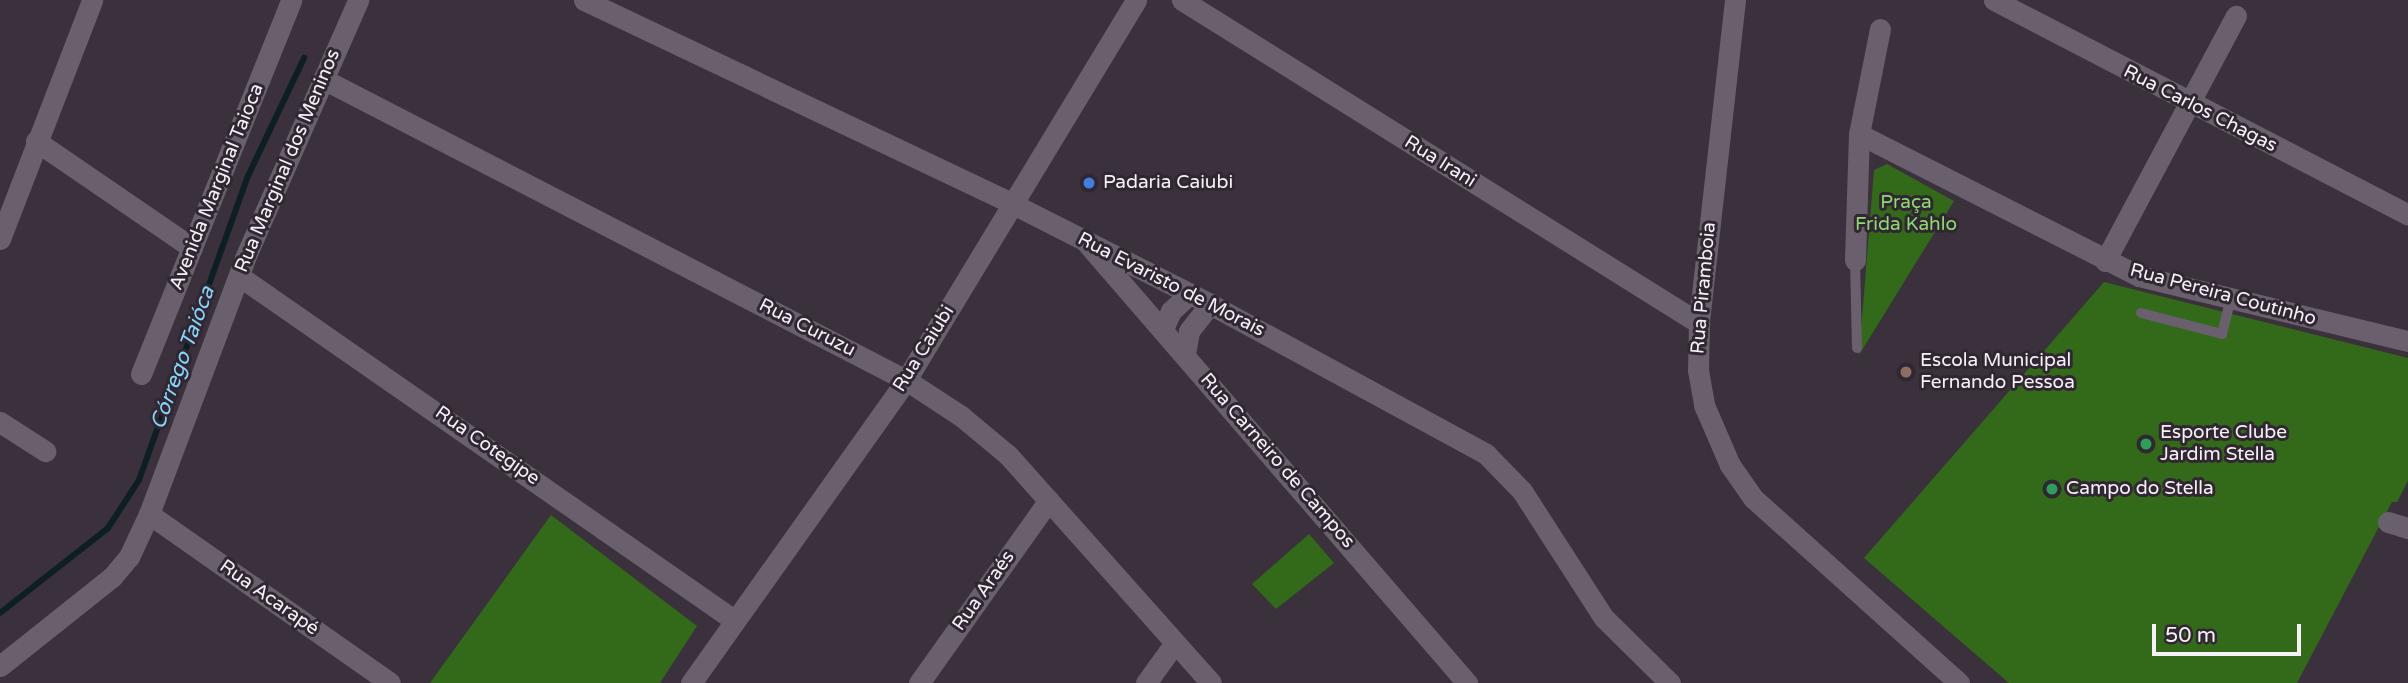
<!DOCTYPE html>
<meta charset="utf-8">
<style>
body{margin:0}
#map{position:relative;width:2408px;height:683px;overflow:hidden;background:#3a313d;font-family:"Varela Round",sans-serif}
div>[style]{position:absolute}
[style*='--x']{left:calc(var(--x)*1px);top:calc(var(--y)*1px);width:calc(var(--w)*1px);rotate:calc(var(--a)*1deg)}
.green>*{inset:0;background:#326a19}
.stream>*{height:6px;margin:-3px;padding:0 3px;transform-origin:3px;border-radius:3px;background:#0e1e25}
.service>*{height:10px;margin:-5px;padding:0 5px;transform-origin:5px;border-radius:5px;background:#6a606d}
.minor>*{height:21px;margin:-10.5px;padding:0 10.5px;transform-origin:10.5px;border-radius:10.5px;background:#6a606d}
.tertiary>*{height:21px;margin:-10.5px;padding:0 10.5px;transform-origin:10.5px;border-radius:10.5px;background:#6a606d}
.dots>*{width:19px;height:19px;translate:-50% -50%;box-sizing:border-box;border:4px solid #302732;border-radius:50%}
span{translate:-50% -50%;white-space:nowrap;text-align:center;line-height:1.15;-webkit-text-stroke:6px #302732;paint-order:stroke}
.street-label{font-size:19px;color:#f6f0f7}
.poi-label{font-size:19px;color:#f6f0f7}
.left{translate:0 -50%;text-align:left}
.park-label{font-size:19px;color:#8dda71}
.water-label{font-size:21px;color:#86d7fd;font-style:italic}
.scale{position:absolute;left:2152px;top:624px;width:149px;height:32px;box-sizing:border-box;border:4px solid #f6f0f7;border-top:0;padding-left:9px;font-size:21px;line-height:24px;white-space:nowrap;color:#f6f0f7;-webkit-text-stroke:5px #302732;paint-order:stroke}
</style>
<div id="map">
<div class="green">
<div style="clip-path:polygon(1887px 164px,1954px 201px,1859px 355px,1874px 170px)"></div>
<div style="clip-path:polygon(2104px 282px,2408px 358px,2408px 481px,2397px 502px,2392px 502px,2297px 683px,2009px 683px,1864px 558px)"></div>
<div style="clip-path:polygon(551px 515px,697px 626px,660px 683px,430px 683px)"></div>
<div style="clip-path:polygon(1309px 534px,1334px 563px,1276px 609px,1252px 584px)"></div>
</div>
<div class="stream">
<div style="--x:0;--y:613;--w:137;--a:-38.2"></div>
<div style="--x:108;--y:528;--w:57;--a:-57.1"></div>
<div style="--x:139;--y:480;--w:323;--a:-70.3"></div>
<div style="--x:248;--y:176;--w:131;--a:-64.6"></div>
</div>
<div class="service">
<div style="--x:1855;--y:260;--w:88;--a:88.7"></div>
<div style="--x:2141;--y:313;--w:84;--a:14.5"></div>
<div style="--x:2222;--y:334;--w:36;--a:-76"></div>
</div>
<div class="minor">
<div style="--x:584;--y:0;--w:475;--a:25.4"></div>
<div style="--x:1182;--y:0;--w:610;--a:32"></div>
<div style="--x:1735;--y:0;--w:325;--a:96.4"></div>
<div style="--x:1699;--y:323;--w:47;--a:91.2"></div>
<div style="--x:1698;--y:370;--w:36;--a:80"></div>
<div style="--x:1704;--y:405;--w:65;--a:66.6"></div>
<div style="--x:1730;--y:465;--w:40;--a:55.1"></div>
<div style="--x:1753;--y:498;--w:277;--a:41.9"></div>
<div style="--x:1994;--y:0;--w:466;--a:27.4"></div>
<div style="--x:323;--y:79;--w:656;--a:27.31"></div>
<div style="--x:906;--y:380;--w:66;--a:33.2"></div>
<div style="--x:961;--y:416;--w:61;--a:39.7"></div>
<div style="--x:1008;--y:455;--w:305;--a:48.3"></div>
<div style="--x:1859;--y:134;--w:314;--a:26.9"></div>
<div style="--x:2139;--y:276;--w:277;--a:13.6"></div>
<div style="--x:36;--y:141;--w:189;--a:34.4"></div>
<div style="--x:1086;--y:242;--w:583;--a:49.17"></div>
<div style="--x:1855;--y:260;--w:126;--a:-88.2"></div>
<div style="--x:1859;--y:134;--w:107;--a:-78.7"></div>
<div style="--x:2105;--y:261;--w:278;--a:-61.9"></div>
<div style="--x:239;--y:276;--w:603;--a:34.8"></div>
<div style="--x:141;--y:374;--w:403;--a:-68.1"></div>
<div style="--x:0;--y:422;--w:54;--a:32.8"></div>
<div style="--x:149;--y:514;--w:294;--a:35"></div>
<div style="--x:2388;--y:522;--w:21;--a:17"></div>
<div style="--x:0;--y:666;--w:143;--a:-38.5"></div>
<div style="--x:112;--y:577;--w:26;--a:-50"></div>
<div style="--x:129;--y:557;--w:47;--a:-65.1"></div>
<div style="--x:149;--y:514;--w:273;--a:-69.4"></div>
<div style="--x:245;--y:258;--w:282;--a:-66.3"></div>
<div style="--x:919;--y:683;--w:224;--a:-54.6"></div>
<div style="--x:1146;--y:683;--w:48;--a:-54.3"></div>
</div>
<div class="tertiary">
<div style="--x:1013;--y:204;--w:221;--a:26.9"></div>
<div style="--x:1210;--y:304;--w:314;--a:28.5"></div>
<div style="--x:1486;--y:454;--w:52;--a:45.8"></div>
<div style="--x:1522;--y:491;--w:151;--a:57.2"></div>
<div style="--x:1604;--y:618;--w:93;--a:44.6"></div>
<div style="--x:0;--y:239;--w:256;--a:-68.9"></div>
<div style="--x:1163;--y:329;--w:20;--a:-66"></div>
<div style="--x:1171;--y:311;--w:25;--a:-43"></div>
<div style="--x:1185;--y:354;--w:23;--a:-80"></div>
<div style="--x:1189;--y:331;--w:34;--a:-52"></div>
<div style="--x:691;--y:683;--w:372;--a:-54.6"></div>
<div style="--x:906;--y:380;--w:444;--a:-58.8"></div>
</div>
<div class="dots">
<div style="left:1089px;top:183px;background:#3f7fe0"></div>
<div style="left:1906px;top:372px;background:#8d6e63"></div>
<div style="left:2146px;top:444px;background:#2e9e5b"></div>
<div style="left:2052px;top:489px;background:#2e9e5b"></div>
</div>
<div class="street-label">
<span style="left:2200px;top:109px;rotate:27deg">Rua Carlos Chagas</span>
<span style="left:288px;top:161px;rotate:-67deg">Rua Marginal dos Meninos</span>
<span style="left:1440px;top:162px;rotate:32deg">Rua Irani</span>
<span style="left:217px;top:187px;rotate:-68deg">Avenida Marginal Taioca</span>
<span style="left:1171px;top:285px;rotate:27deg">Rua Evaristo de Morais</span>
<span style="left:1704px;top:288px;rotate:-85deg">Rua Piramboia</span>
<span style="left:2223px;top:295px;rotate:15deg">Rua Pereira Coutinho</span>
<span style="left:807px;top:328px;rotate:27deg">Rua Curuzu</span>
<span style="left:924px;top:349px;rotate:-58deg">Rua Caiubi</span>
<span style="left:487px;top:446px;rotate:35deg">Rua Cotegipe</span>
<span style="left:1277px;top:461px;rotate:49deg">Rua Carneiro de Campos</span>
<span style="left:984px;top:591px;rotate:-55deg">Rua Araés</span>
<span style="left:269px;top:598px;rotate:35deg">Rua Acarapé</span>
</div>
<div class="poi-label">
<span class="left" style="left:1103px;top:183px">Padaria Caiubi</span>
<span class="left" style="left:1920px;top:372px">Escola Municipal<br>Fernando Pessoa</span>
<span class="left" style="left:2160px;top:444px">Esporte Clube<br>Jardim Stella</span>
<span class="left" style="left:2066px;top:489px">Campo do Stella</span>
</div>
<div class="park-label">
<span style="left:1906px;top:214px">Praça<br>Frida Kahlo</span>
</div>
<div class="water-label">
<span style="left:183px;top:358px;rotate:-70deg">Córrego Taióca</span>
</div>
<div class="scale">50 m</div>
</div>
